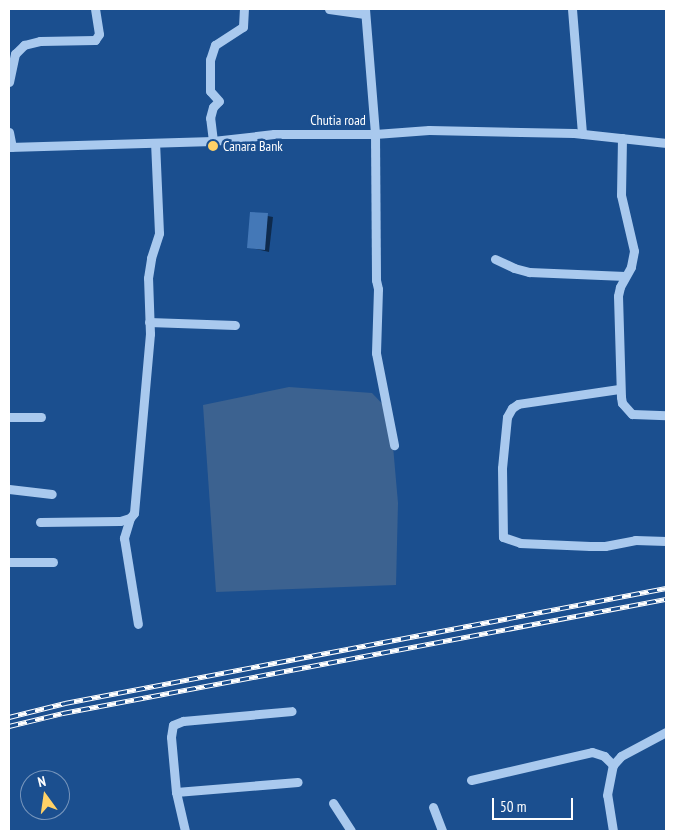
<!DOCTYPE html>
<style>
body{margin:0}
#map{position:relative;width:675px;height:840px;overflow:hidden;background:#1b4f8f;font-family:"PT Sans Narrow",sans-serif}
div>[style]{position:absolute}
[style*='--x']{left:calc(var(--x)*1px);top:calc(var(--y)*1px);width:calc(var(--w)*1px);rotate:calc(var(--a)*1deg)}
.water>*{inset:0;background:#3c6290}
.shadow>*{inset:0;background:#0007}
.building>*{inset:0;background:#4478b7}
.minor>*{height:9px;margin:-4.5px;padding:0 4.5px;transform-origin:4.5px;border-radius:4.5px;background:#a9c9ee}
.rail>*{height:5px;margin-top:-2.5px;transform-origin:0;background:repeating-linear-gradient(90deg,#1b4f8f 0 9px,#fff 0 18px);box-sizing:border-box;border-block:1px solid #fff}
.dots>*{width:14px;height:14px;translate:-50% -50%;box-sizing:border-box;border:2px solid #1b4f8f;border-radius:50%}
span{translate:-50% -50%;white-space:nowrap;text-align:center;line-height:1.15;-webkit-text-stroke:5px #1b4f8f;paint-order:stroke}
.street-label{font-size:14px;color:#fff}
.poi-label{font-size:14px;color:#fff}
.left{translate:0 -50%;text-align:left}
.frame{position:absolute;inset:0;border:10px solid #fff;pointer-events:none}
.north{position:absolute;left:20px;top:770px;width:50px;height:50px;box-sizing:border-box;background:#1b4f8f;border:1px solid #7695bc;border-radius:50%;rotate:346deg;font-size:14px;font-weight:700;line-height:20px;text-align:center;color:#fff}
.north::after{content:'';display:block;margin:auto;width:18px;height:22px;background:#ffd166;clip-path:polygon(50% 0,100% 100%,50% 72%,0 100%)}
.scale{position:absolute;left:492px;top:798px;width:81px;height:22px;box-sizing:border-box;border:2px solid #fff;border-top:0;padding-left:6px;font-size:15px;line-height:18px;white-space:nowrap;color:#fff;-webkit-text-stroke:4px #1b4f8f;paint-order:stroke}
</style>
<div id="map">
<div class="water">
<div style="clip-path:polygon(289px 387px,372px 393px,390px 412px,398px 503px,396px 585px,216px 592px,203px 405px)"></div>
</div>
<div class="shadow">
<div style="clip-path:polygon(251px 213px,273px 217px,269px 252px,248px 247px)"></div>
</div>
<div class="building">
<div style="clip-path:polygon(250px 212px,268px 213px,265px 250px,247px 248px)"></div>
</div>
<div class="minor">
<div style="--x:329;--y:9;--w:36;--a:8"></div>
<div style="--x:365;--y:9;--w:125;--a:85.4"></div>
<div style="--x:375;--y:134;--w:146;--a:89.6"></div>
<div style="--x:376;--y:280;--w:9;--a:77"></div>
<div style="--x:378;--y:289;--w:64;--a:91.8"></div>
<div style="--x:376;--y:353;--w:94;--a:78.9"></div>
<div style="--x:572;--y:9;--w:125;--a:85.4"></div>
<div style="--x:9;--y:82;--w:29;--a:-78"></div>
<div style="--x:15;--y:54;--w:13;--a:-45"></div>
<div style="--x:24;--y:45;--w:16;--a:-14"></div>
<div style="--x:40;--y:41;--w:55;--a:-1"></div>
<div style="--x:95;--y:40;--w:7;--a:-56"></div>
<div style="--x:99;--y:34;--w:25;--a:-99"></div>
<div style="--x:9;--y:132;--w:15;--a:79"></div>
<div style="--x:622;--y:138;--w:57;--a:91"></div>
<div style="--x:621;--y:195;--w:57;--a:76.9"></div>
<div style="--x:634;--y:251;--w:16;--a:101"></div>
<div style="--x:631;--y:267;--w:23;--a:119"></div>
<div style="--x:620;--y:287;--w:9;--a:103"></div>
<div style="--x:618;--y:296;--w:101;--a:88.3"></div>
<div style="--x:621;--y:397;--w:6;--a:81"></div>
<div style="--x:622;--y:403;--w:15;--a:48"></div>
<div style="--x:632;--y:414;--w:34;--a:2"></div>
<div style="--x:213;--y:141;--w:23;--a:-97"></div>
<div style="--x:210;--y:118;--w:11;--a:-75"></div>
<div style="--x:213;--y:107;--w:8;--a:-45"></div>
<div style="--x:219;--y:101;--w:13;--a:-132"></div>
<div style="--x:210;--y:91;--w:31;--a:-90"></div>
<div style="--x:210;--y:60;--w:16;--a:-72"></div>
<div style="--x:215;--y:45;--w:33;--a:-33"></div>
<div style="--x:243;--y:27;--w:18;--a:-87"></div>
<div style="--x:9;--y:147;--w:204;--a:-1.7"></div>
<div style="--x:213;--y:141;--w:61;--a:-6.5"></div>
<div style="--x:274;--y:134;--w:101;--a:0"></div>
<div style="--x:375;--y:134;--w:54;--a:-4.2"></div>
<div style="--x:429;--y:130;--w:145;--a:1.2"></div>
<div style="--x:574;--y:133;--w:93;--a:6.2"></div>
<div style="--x:495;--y:259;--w:21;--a:25"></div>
<div style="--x:514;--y:268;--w:16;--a:15"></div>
<div style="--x:529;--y:272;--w:96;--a:2.4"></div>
<div style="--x:149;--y:322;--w:86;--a:2"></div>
<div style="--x:619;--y:389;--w:102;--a:171.6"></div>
<div style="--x:518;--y:404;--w:7;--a:146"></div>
<div style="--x:512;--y:408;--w:10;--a:119"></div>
<div style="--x:507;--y:417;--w:51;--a:95.6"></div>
<div style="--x:502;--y:468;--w:69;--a:89.2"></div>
<div style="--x:503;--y:537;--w:18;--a:19"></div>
<div style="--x:520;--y:543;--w:70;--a:2.5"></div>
<div style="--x:590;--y:546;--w:15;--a:0"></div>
<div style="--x:605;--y:546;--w:31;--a:-11"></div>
<div style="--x:635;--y:540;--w:31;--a:2"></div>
<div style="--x:9;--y:417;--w:32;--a:0"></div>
<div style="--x:9;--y:489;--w:43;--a:6.6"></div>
<div style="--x:130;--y:518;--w:21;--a:107"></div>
<div style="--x:124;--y:538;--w:87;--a:80.8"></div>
<div style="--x:40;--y:522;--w:80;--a:-0.7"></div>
<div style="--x:120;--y:521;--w:10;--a:-17"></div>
<div style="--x:130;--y:518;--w:6;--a:-51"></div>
<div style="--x:134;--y:513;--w:180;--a:-84.9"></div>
<div style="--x:150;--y:334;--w:56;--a:-92"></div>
<div style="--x:148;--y:278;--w:20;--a:-81"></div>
<div style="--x:151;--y:258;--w:26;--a:-72"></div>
<div style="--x:159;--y:233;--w:90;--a:-92.5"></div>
<div style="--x:9;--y:562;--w:44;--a:0"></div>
<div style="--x:471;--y:780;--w:124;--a:-13"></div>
<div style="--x:592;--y:752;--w:13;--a:18"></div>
<div style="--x:604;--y:756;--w:13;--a:45"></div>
<div style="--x:176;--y:792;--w:122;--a:-4.7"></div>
<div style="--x:333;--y:803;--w:33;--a:57"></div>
<div style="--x:433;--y:807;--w:26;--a:69"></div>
<div style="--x:185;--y:831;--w:40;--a:-103"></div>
<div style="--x:176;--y:792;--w:55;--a:-95.2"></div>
<div style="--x:171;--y:737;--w:12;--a:-81"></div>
<div style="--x:173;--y:725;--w:11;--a:-22"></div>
<div style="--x:183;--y:721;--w:109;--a:-5.2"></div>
<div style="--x:613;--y:831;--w:36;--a:-99"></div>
<div style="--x:607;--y:795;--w:31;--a:-79"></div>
<div style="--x:613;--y:765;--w:12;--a:-48"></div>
<div style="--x:621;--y:756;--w:51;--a:-28.1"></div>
</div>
<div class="rail">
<div style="--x:9;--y:717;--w:58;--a:-14"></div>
<div style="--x:65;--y:703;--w:612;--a:-10.83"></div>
<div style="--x:9;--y:726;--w:56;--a:-13.5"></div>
<div style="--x:63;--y:713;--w:614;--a:-10.71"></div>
</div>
<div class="dots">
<div style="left:213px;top:146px;background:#ffd166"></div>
</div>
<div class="street-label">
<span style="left:338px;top:120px">Chutia road</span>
</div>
<div class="poi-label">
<span class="left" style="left:223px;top:146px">Canara Bank</span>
</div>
<div class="frame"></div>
<div class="north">N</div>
<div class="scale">50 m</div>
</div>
